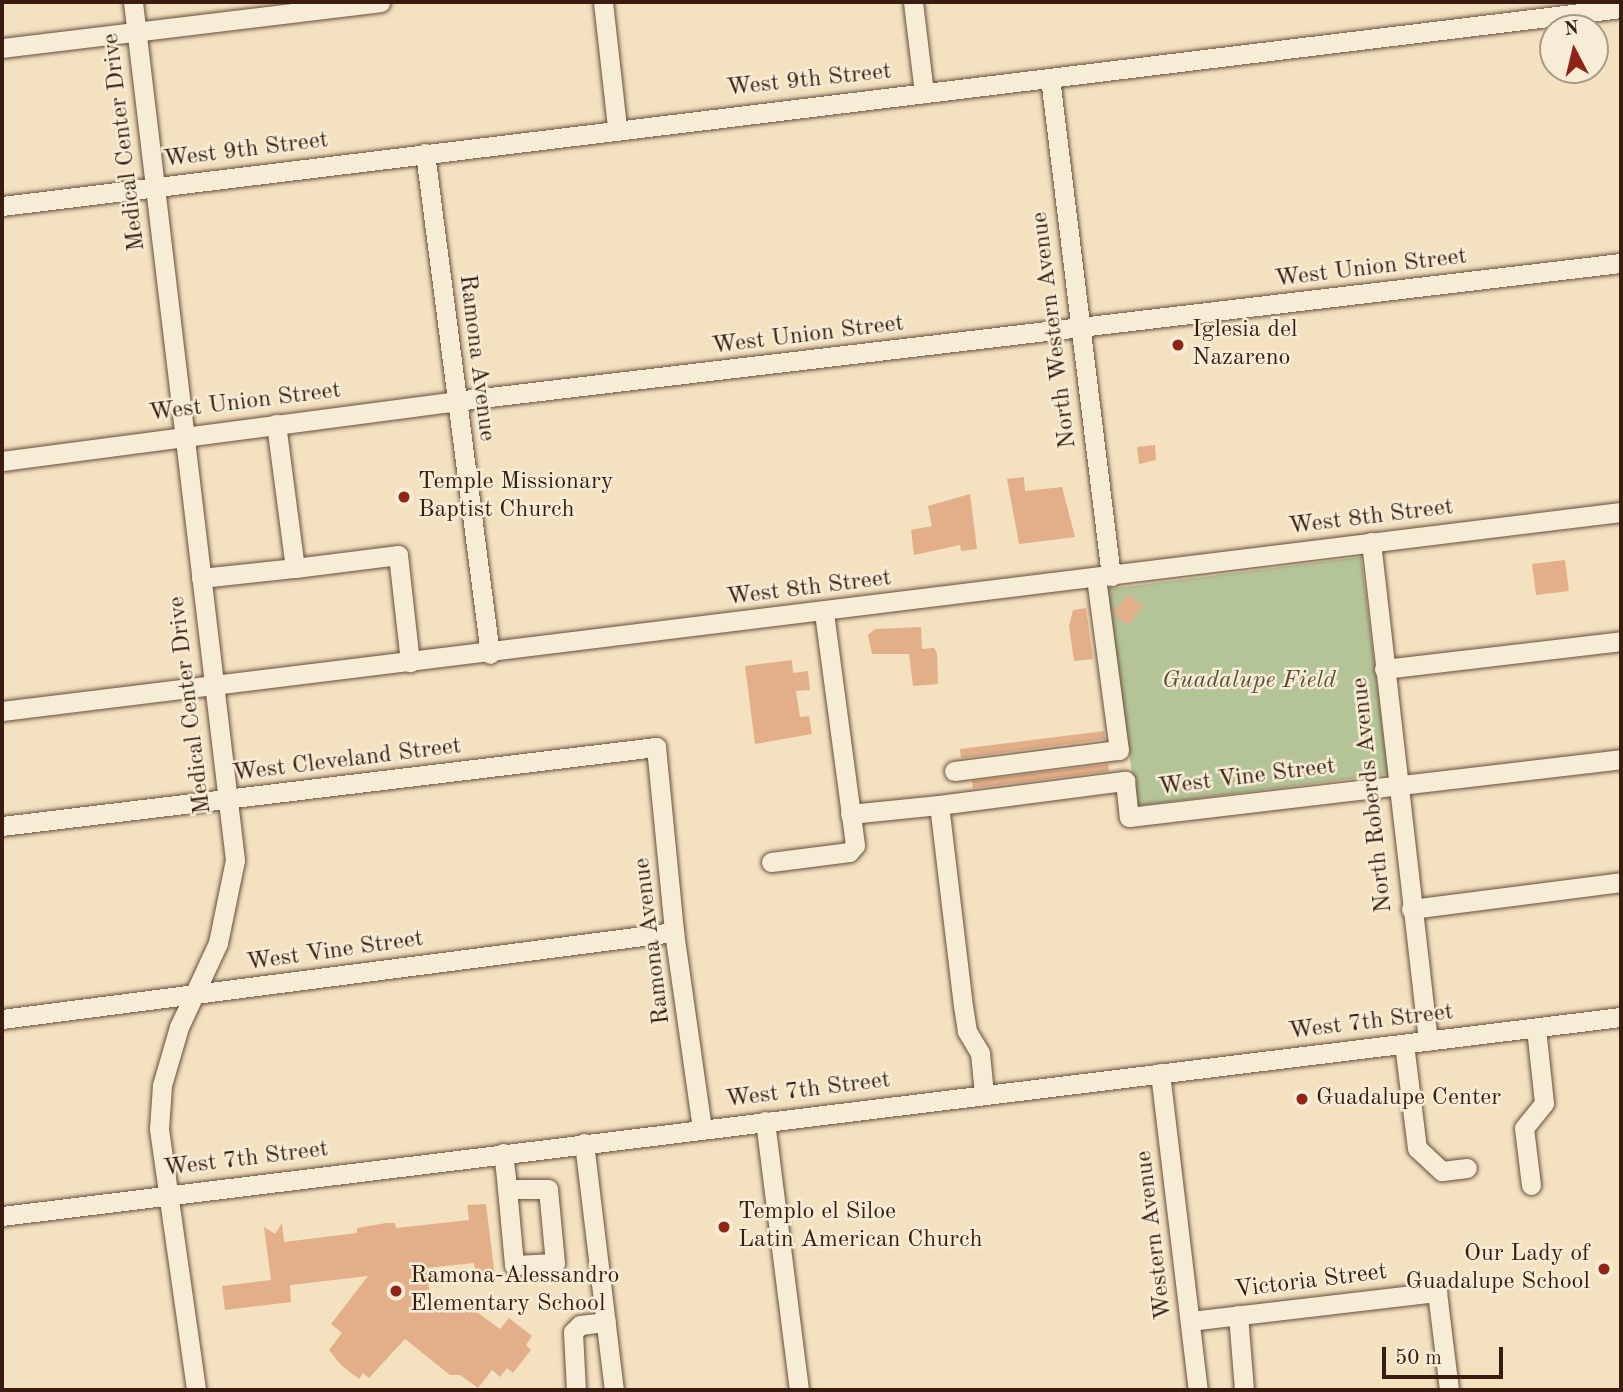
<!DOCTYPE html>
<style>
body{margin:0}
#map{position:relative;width:1623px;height:1392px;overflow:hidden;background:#f3e1c0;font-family:"Old Standard TT",serif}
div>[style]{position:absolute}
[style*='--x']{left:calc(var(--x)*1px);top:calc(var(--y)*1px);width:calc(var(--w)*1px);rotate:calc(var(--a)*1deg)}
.green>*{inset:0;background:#b5c497}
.building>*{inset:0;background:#e3af88}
.roads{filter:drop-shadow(0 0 2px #684d3b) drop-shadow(0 0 2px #684d3b)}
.minor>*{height:19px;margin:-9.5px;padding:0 9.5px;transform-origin:9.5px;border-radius:9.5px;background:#f7ecd6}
.dots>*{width:19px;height:19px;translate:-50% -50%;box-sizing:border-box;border:4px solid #f7ecd6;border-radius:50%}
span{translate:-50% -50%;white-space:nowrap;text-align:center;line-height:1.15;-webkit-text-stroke:5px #f7ecd6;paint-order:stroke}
.street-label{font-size:24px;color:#391c0f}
.poi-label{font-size:24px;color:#391c0f}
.left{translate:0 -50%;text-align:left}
.right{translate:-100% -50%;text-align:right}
.park-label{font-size:24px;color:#5e4e38;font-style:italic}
.frame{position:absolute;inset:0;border:4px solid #391c0f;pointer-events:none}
.north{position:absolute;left:1539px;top:14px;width:70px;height:70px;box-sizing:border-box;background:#f7ecd6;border:2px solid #ab9986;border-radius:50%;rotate:353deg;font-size:19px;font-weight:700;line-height:28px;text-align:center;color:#391c0f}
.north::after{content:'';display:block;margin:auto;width:24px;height:32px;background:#8f2418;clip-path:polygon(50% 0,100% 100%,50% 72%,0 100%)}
.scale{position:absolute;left:1382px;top:1347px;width:121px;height:32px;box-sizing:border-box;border:4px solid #391c0f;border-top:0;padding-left:9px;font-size:21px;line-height:24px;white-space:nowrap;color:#391c0f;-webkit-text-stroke:5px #f7ecd6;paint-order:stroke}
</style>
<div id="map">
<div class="green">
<div style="clip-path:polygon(1361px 557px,1388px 774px,1136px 806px,1108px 589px)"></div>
</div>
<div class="building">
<div style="clip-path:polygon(1155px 445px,1156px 460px,1139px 464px,1137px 447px)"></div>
<div style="clip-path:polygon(1024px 477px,1025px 491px,1062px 487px,1075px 537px,1019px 544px,1007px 479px)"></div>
<div style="clip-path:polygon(970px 494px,977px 549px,961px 551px,960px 545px,914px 555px,911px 530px,932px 526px,928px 506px)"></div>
<div style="clip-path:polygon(1565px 560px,1569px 591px,1536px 595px,1532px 564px)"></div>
<div style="clip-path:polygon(1128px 594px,1143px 606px,1128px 625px,1113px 613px)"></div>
<div style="clip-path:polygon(1086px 608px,1093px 659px,1074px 661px,1069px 626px,1073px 610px)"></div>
<div style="clip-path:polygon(921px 627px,922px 649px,934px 648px,937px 653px,938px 684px,913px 686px,909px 654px,872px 654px,868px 635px,875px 629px)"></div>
<div style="clip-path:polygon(792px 660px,793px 673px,808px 671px,810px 690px,796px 691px,800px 717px,809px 716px,812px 734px,755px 744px,745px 666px)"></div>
<div style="clip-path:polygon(1104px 731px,1105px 739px,961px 758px,960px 749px)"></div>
<div style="clip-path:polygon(1108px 764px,1109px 771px,973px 788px,972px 781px)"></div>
<div style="clip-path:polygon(486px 1204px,495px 1277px,476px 1280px,474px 1263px,426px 1268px,430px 1296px,443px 1306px,449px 1299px,467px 1312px,470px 1307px,500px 1329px,509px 1318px,532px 1336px,526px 1345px,531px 1350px,513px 1373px,507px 1368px,500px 1377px,492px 1370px,478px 1388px,460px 1375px,450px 1375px,405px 1339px,369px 1378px,363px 1373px,359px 1379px,341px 1365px,329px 1350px,342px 1333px,331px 1324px,368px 1276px,290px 1285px,291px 1302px,225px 1310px,222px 1286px,271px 1280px,264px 1227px,275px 1234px,282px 1223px,284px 1242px,357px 1233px,357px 1228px,386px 1223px,395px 1223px,396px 1228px,469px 1220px,467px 1205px)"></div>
</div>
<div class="roads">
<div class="minor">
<div style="--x:133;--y:2;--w:864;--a:83.22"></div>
<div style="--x:235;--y:860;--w:85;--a:101.6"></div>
<div style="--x:218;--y:943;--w:93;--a:114.9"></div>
<div style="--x:179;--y:1027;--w:60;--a:106.3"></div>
<div style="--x:162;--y:1085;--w:44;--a:93.9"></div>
<div style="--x:159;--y:1129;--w:264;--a:81.9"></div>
<div style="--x:603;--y:2;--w:126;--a:83.6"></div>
<div style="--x:913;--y:2;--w:92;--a:83.1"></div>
<div style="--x:2;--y:48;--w:381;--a:-6.9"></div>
<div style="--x:1050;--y:78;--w:502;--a:83.02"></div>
<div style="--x:425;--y:153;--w:505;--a:82.61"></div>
<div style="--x:2;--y:206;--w:1631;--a:-6.97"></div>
<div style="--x:276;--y:424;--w:145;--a:82.5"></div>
<div style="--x:295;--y:568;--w:104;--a:-7.2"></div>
<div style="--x:398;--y:555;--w:108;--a:83.6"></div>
<div style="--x:2;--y:461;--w:458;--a:-7.5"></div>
<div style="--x:456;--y:401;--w:1173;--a:-6.76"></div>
<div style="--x:1371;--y:542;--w:502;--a:83.48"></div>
<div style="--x:201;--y:578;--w:95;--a:-6.1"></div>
<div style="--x:1384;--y:669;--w:239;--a:-6.7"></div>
<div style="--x:2;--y:711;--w:1631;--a:-7.01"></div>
<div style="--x:954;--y:771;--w:166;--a:-7.3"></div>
<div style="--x:1119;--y:750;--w:174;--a:-97.6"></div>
<div style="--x:850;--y:814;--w:89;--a:-5.8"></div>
<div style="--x:2;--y:826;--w:659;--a:-6.89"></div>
<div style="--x:656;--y:747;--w:186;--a:84.4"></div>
<div style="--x:674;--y:932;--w:198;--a:81.9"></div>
<div style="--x:771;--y:862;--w:79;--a:-7.3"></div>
<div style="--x:849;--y:852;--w:9;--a:-49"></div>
<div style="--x:855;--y:845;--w:235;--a:-97.6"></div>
<div style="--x:1411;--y:909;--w:212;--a:-7.3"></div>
<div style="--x:2;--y:1019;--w:678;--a:-7.38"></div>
<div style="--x:1404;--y:1044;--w:105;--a:82.9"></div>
<div style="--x:1417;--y:1148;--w:34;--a:43"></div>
<div style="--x:1442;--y:1171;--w:25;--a:-7"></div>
<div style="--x:1160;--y:1073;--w:319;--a:83.2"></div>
<div style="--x:984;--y:1094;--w:41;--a:-95.6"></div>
<div style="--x:980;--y:1053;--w:26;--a:-121"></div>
<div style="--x:967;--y:1031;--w:25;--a:-99"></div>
<div style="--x:963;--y:1006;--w:202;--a:-96.8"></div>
<div style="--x:939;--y:805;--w:188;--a:-7.4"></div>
<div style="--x:1125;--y:781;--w:36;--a:84"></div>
<div style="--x:1129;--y:817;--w:495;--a:-6.7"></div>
<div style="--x:765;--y:1121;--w:271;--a:82.8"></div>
<div style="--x:584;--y:1143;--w:249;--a:83.1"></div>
<div style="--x:503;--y:1153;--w:25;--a:83"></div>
<div style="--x:506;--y:1178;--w:87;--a:84.7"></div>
<div style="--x:514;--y:1265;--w:41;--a:-2.8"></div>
<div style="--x:555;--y:1263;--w:74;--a:-95.4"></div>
<div style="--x:548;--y:1189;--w:41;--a:180"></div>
<div style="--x:1531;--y:1185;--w:57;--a:-97"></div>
<div style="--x:1524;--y:1128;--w:32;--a:-51"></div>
<div style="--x:1544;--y:1103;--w:75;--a:-96.1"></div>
<div style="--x:2;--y:1216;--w:1631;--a:-7.01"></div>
<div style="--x:1238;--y:1315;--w:75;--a:85.4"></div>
<div style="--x:1190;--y:1321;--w:249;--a:-6.7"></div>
<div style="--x:1437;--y:1292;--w:99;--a:83"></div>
<div style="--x:576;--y:1390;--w:58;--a:-93"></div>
<div style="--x:573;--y:1332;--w:10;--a:-45"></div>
<div style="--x:580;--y:1325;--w:26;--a:-7"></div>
</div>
</div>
<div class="dots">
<div style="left:1178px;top:345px;background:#8f2418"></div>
<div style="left:404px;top:497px;background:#8f2418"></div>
<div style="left:1302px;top:1099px;background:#8f2418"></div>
<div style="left:724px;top:1227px;background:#8f2418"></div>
<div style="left:1604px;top:1269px;background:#8f2418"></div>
<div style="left:396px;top:1291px;background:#8f2418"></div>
</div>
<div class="street-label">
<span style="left:809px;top:81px;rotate:-6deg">West 9th Street</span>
<span style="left:125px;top:142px;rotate:-97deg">Medical Center Drive</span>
<span style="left:246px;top:151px;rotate:-7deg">West 9th Street</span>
<span style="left:1371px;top:269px;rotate:-7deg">West Union Street</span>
<span style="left:1055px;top:330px;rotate:-97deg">North Western Avenue</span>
<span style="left:808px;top:336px;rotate:-7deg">West Union Street</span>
<span style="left:476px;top:358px;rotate:83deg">Ramona Avenue</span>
<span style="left:245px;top:403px;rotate:-7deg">West Union Street</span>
<span style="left:1371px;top:518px;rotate:-7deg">West 8th Street</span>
<span style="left:809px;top:589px;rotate:-7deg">West 8th Street</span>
<span style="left:191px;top:705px;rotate:-97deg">Medical Center Drive</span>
<span style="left:347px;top:761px;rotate:-7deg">West Cleveland Street</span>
<span style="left:1247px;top:778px;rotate:-7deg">West Vine Street</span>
<span style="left:1373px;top:795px;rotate:-96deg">North Roberds Avenue</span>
<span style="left:653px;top:941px;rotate:-97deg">Ramona Avenue</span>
<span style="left:335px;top:952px;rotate:-8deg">West Vine Street</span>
<span style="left:1371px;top:1023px;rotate:-7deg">West 7th Street</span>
<span style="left:808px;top:1091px;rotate:-7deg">West 7th Street</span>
<span style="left:246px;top:1160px;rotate:-7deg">West 7th Street</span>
<span style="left:1155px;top:1235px;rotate:-97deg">Western Avenue</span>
<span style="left:1311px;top:1282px;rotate:-7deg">Victoria Street</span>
</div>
<div class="poi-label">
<span class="left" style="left:1192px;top:345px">Iglesia del<br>Nazareno</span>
<span class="left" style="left:418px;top:497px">Temple Missionary<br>Baptist Church</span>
<span class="left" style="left:1316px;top:1099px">Guadalupe Center</span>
<span class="left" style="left:738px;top:1227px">Templo el Siloe<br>Latin American Church</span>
<span class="right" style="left:1590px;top:1269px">Our Lady of<br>Guadalupe School</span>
<span class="left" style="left:410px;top:1291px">Ramona-Alessandro<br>Elementary School</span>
</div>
<div class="park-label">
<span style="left:1249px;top:682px">Guadalupe Field</span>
</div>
<div class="frame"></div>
<div class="north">N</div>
<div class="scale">50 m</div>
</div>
